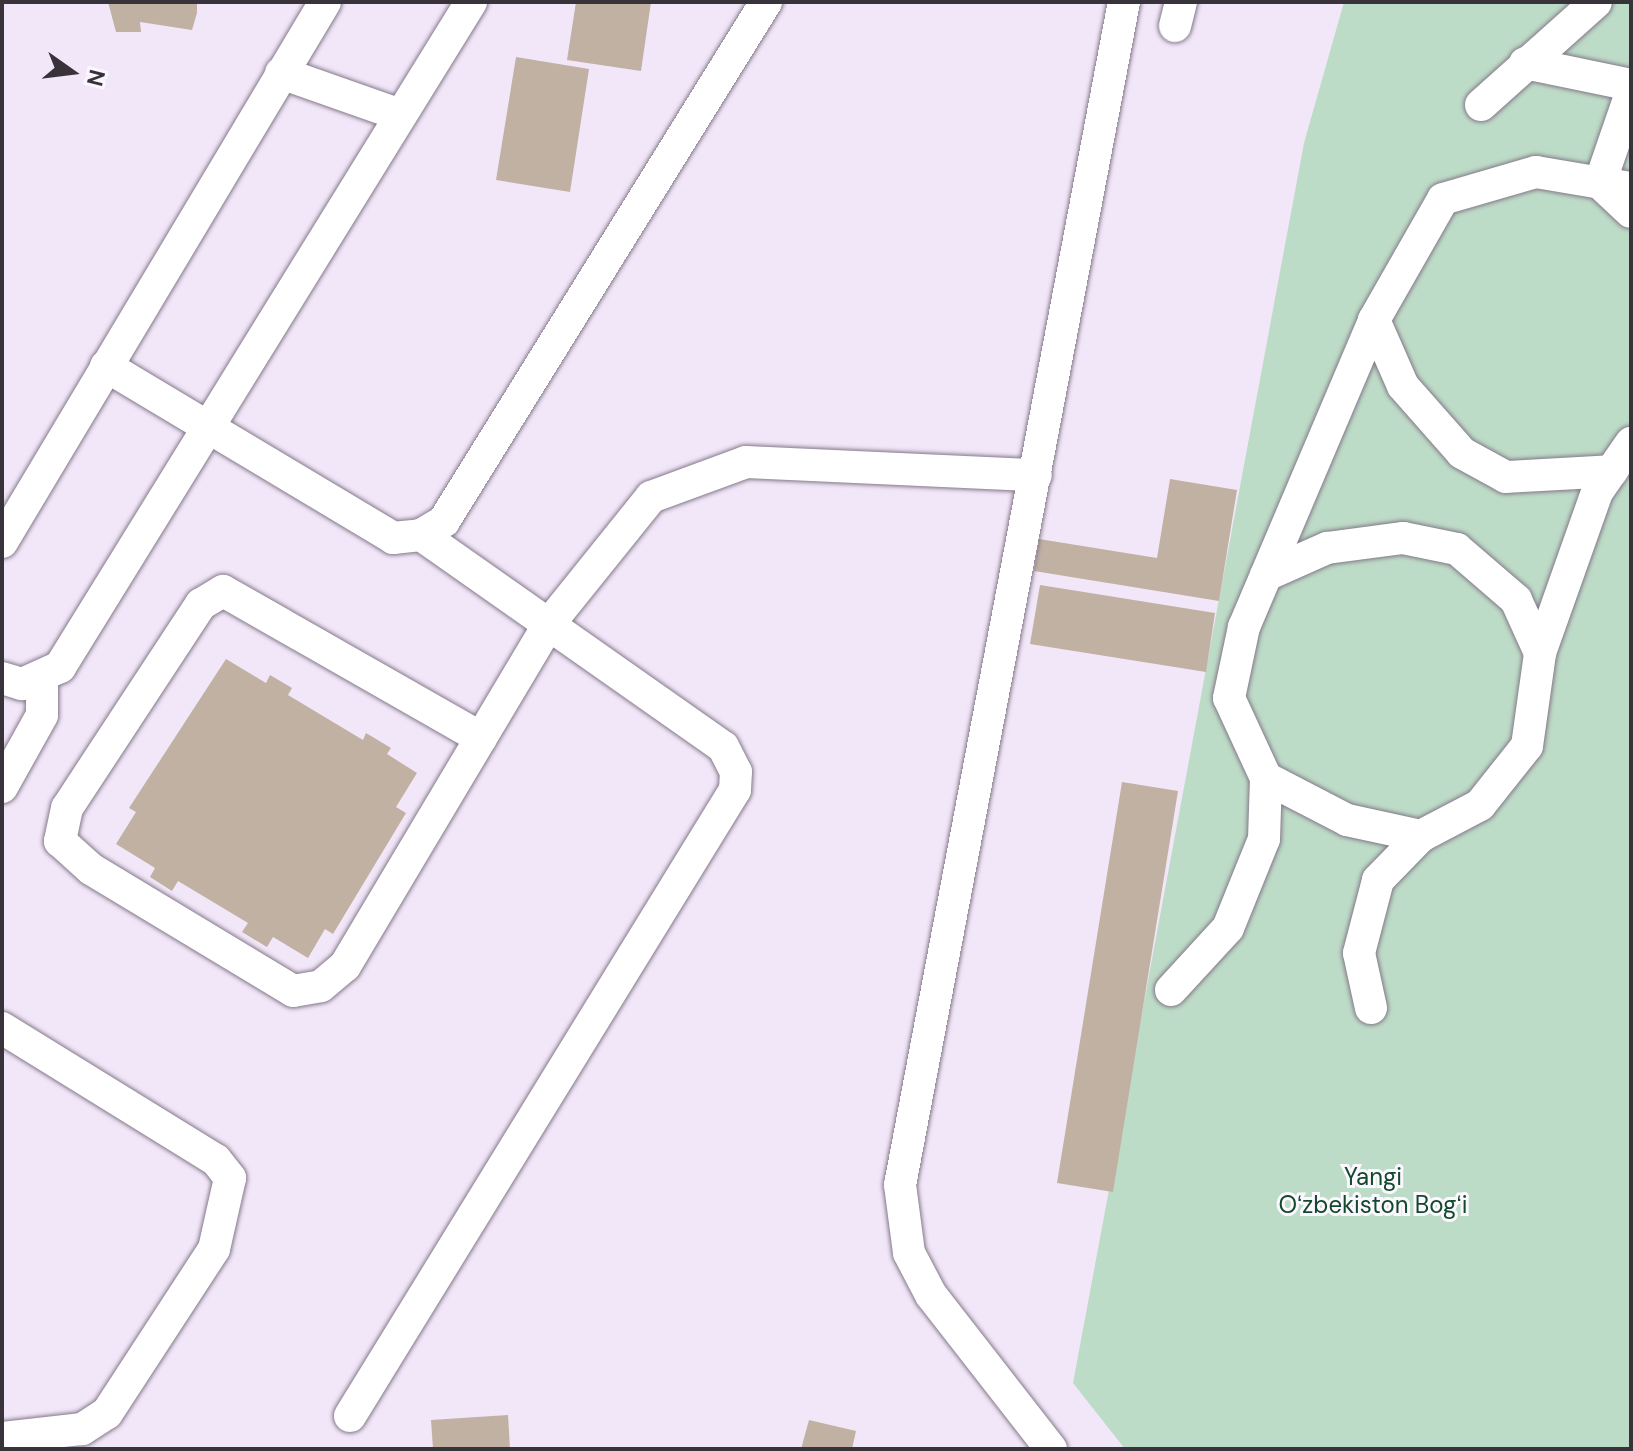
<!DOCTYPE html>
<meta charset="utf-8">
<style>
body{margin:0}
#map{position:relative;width:1633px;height:1451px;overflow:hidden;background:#f2e7f9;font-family:"DM Sans",sans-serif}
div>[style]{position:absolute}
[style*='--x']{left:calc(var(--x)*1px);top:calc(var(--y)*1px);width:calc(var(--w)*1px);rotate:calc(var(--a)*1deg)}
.green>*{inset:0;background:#bddcc7}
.building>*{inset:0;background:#c1b1a3}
.roads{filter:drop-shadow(0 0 2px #84798a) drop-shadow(0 0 2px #84798a)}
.minor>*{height:32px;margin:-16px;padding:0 16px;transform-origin:16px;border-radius:16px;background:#fff}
span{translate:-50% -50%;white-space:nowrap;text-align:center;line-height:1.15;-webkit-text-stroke:6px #fcf7fe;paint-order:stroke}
.park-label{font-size:24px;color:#11492b}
.frame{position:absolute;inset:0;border:4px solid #38333a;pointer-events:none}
.north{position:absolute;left:32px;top:32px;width:80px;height:80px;-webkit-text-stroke:6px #fcf7fe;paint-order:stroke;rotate:104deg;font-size:22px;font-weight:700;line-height:32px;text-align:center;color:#38333a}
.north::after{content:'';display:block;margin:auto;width:28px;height:36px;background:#38333a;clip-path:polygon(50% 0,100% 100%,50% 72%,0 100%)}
</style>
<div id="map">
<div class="green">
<div style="clip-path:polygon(1344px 2px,1631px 2px,1631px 1449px,1125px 1449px,1073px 1383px,1304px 143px)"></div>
</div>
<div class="building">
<div style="clip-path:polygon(108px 2px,197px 2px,197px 13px,192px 30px,140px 22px,141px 32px,116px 32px)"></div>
<div style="clip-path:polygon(576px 2px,651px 2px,641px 71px,567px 60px)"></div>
<div style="clip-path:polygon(516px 57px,589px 69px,570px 192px,496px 180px)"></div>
<div style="clip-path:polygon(1170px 479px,1237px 490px,1219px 601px,1034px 571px,1039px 539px,1157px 558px)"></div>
<div style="clip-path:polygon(1040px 585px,1215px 613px,1206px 672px,1030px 644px)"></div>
<div style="clip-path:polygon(226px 659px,266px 683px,270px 675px,292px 688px,288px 695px,363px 740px,366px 733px,391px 748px,387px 754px,417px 773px,396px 807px,406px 813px,333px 934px,325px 929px,308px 958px,273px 937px,267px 947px,242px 932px,248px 923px,178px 881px,172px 891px,150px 877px,155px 868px,116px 844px,136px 812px,129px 808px)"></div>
<div style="clip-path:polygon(1122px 782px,1178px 791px,1113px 1192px,1057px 1183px)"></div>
<div style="clip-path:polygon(508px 1415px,510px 1449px,433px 1449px,431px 1420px)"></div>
<div style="clip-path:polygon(809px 1420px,856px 1431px,852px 1449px,801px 1449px)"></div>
</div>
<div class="roads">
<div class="minor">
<div style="--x:1175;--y:26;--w:25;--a:-76"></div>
<div style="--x:1525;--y:63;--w:108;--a:11.7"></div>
<div style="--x:281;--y:73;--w:126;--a:19.4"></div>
<div style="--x:1631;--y:93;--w:95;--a:109"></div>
<div style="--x:1600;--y:183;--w:42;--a:43.1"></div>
<div style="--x:1481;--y:105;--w:154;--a:-41.8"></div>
<div style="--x:1374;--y:320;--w:72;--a:66.3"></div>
<div style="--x:1403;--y:386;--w:89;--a:48.6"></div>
<div style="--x:1462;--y:453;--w:50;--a:28.6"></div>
<div style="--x:1506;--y:477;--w:106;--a:-3.2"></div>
<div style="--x:106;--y:366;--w:335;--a:30.9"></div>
<div style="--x:393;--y:538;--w:28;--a:-6"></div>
<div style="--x:421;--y:535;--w:27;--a:-31"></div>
<div style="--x:444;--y:521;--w:611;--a:-58.18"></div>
<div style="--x:2;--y:542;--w:629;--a:-59.11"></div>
<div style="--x:1266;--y:575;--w:67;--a:-23.9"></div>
<div style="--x:1327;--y:548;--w:77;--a:-7.5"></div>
<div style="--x:1403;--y:538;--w:55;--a:11.5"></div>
<div style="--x:1457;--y:549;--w:78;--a:40.8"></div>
<div style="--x:1516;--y:600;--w:58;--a:65.6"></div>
<div style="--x:2;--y:678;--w:21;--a:17"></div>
<div style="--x:22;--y:684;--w:42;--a:-24.1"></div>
<div style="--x:60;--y:667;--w:782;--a:-58.28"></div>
<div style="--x:481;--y:738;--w:297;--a:-150.3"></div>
<div style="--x:223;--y:591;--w:26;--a:149"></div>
<div style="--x:201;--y:604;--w:244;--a:123.3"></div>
<div style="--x:67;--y:808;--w:34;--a:102"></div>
<div style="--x:60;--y:841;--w:42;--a:42.1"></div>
<div style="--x:91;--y:869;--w:236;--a:31.1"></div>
<div style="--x:293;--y:991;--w:28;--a:-10"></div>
<div style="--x:321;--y:986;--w:31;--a:-40"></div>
<div style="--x:345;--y:966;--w:398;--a:-59.2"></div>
<div style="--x:549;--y:624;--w:163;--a:-51.2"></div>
<div style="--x:651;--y:497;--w:101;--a:-20.2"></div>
<div style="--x:746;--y:462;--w:290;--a:2.6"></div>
<div style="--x:1266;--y:778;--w:91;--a:27.4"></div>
<div style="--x:1347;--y:820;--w:76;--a:12.2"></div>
<div style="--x:2;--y:787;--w:82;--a:-60.9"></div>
<div style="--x:42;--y:715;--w:36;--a:-90"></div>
<div style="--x:1171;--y:990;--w:84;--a:-47.4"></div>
<div style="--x:1228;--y:928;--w:96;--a:-68"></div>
<div style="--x:1264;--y:839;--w:61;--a:-88.1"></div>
<div style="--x:1266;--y:778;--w:88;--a:-114.8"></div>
<div style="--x:1229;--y:698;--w:73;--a:-78.1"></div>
<div style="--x:1244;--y:627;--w:333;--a:-67"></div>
<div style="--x:1374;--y:320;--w:139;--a:-60.3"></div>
<div style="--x:1443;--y:199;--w:97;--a:-16.2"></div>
<div style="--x:1536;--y:172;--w:96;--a:9.6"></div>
<div style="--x:1371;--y:1008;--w:56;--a:-102.3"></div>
<div style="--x:1359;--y:953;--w:75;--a:-75.4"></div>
<div style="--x:1378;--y:880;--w:62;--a:-45.7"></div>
<div style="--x:1421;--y:836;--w:67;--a:-27.7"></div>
<div style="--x:1480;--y:805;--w:75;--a:-51.5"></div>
<div style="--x:1527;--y:746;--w:94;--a:-82"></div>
<div style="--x:1540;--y:653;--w:171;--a:-70.5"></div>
<div style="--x:1597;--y:492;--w:60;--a:-55.2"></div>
<div style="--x:2;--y:1028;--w:251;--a:31.7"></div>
<div style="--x:216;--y:1160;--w:23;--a:52"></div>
<div style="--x:230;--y:1178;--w:73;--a:102.7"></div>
<div style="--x:214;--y:1249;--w:196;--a:123.1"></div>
<div style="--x:107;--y:1413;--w:30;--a:147"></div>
<div style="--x:82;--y:1429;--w:81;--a:173.6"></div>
<div style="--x:350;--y:1416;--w:735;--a:-58.41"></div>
<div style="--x:735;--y:790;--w:18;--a:-87"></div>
<div style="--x:736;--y:772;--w:28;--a:-117"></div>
<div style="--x:723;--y:747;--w:369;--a:-144.9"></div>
<div style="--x:1051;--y:1449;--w:195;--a:-127.9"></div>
<div style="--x:931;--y:1295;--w:47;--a:-117.6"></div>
<div style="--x:909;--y:1253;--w:69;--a:-97.5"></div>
<div style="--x:900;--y:1185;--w:1204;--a:-79.28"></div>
</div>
</div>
<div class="park-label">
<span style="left:1373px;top:1191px">Yangi<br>Oʻzbekiston Bogʻi</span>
</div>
<div class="frame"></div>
<div class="north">N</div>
</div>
